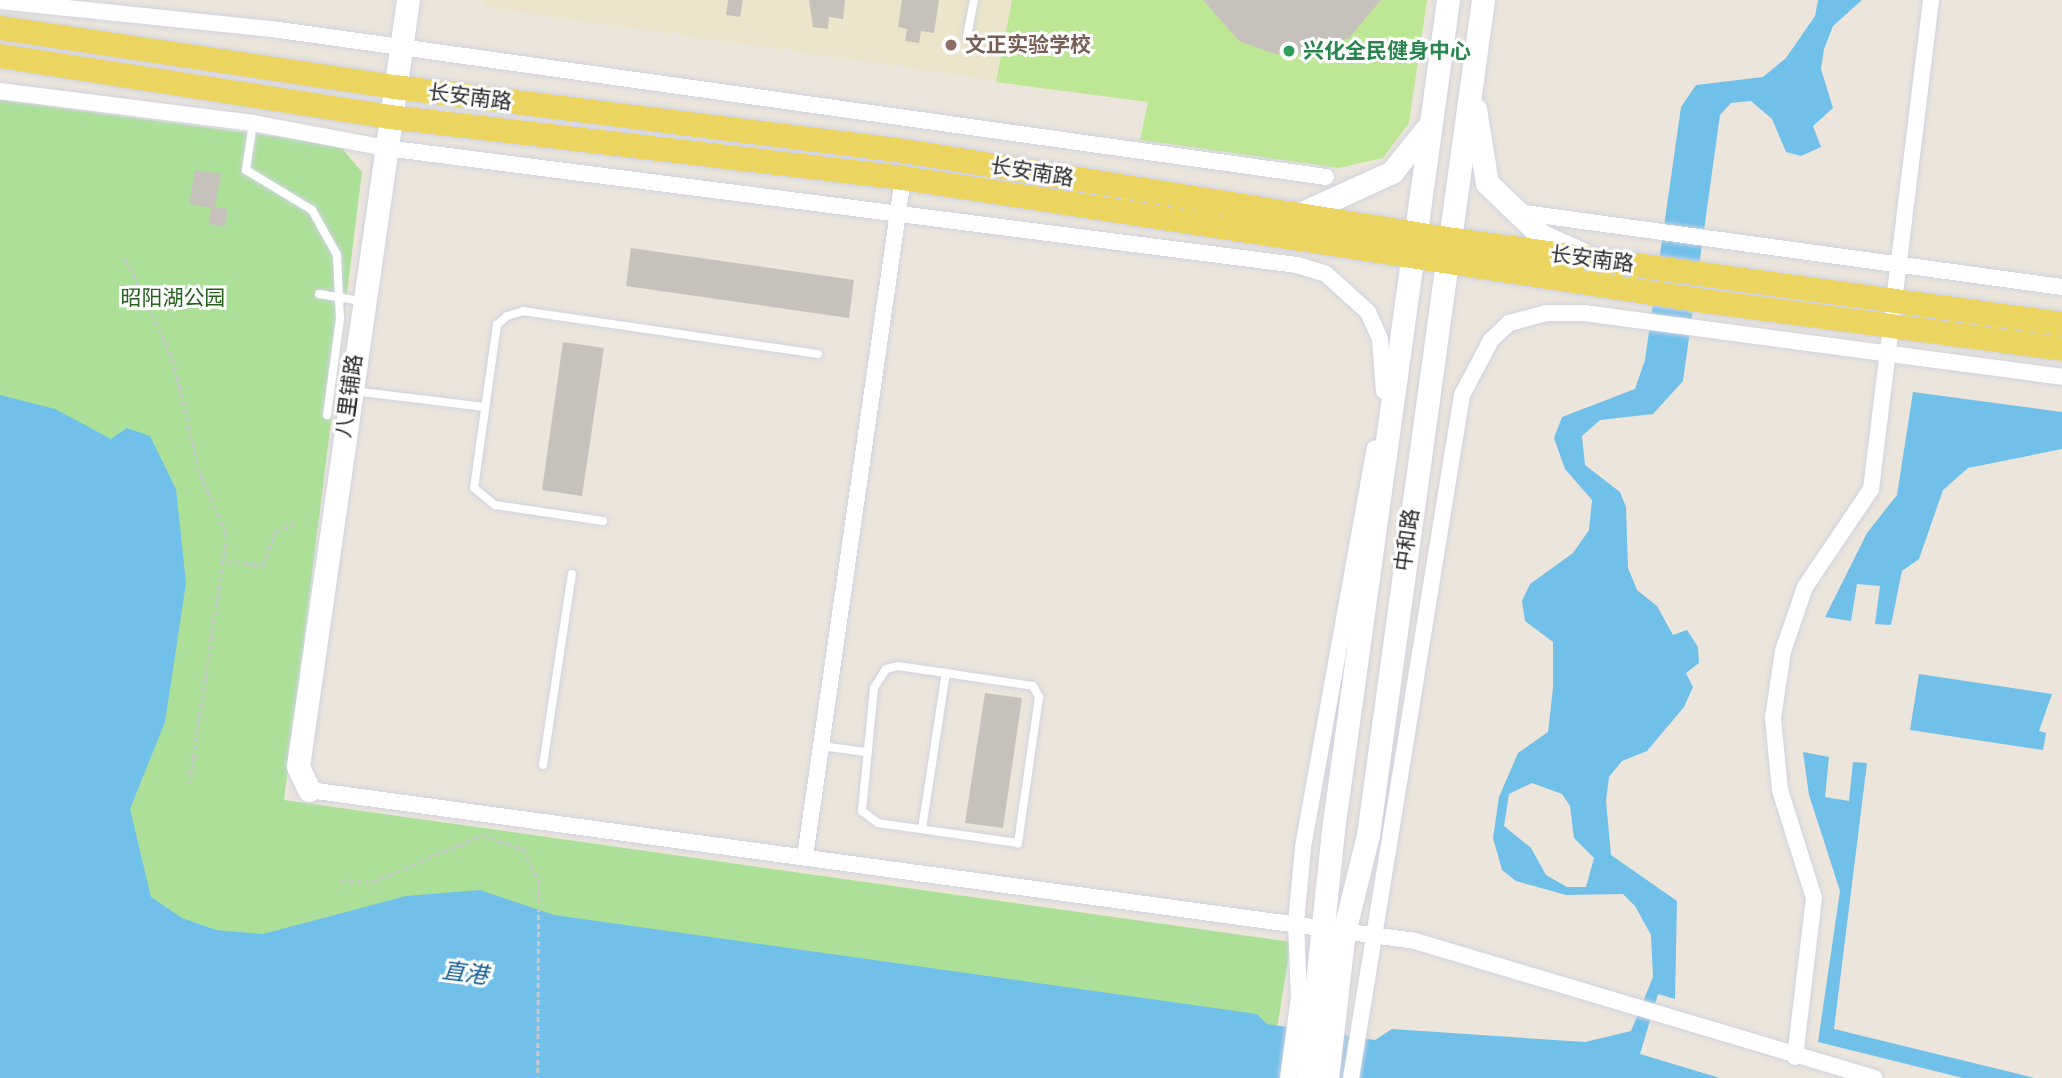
<!DOCTYPE html>
<meta charset="utf-8">
<style>
body{margin:0}
#map{position:relative;width:2062px;height:1078px;overflow:hidden;background:#ebe5db;font-family:"Public Sans","Noto Sans SC",sans-serif}
div>[style]{position:absolute}
[style*='--x']{left:calc(var(--x)*1px);top:calc(var(--y)*1px);width:calc(var(--w)*1px);rotate:calc(var(--a)*1deg)}
.education>*{inset:0;background:#ece4cb}
.green>*{inset:0;background:#ace099}
.pitch>*{inset:0;background:#bee795}
.water>*{inset:0;background:#71c0ea}
.building>*{inset:0;background:#c6c2bb}
.path>*{height:2.5px;margin-top:-1.25px;transform-origin:0;background:repeating-linear-gradient(90deg,#c7c7c7 0 5px,transparent 0 8.5px)}
.roads{filter:drop-shadow(0 0 2px #d0d2e1) drop-shadow(0 0 2px #d0d2e1)}
.lane>*{height:8px;margin:-4px;padding:0 4px;transform-origin:4px;border-radius:4px;background:#fff}
.street>*{height:16px;margin:-8px;padding:0 8px;transform-origin:8px;border-radius:8px;background:#fff}
.secondary>*{height:23px;margin:-11.5px;padding:0 11.5px;transform-origin:11.5px;border-radius:11.5px;background:#fff}
.primary>*{height:24px;margin:-12px;padding:0 12px;transform-origin:12px;border-radius:12px;background:#ebd560}
.dots>*{width:19px;height:19px;translate:-50% -50%;box-sizing:border-box;border:4px solid #fff;border-radius:50%}
span{translate:-50% -50%;white-space:nowrap;text-align:center;line-height:1.15;-webkit-text-stroke:6px #fff;paint-order:stroke}
.education-label{font-size:21px;color:#785e54;font-weight:700}
.left{translate:0 -50%;text-align:left}
.leisure-label{font-size:21px;color:#27864d;font-weight:700}
.street-label{font-size:21px;color:#292929}
.park-label{font-size:21px;color:#25631c}
.water-label{font-size:23px;color:#125d94;font-style:italic}
</style>
<div id="map">
<div class="education">
<div style="clip-path:polygon(482px 0,1169px 0,1148px 102px,488px 7px)"></div>
</div>
<div class="green">
<div style="clip-path:polygon(0 100px,339px 145px,362px 172px,284px 800px,1291px 942px,1269px 1078px,0 1078px)"></div>
</div>
<div class="pitch">
<div style="clip-path:polygon(1012px 0,1427px 0,1409px 123px,1383px 158px,1339px 168px,1140px 140px,1148px 102px,996px 82px)"></div>
</div>
<div class="water">
<div style="clip-path:polygon(evenodd,1818px 0,1862px 0,1833px 26px,1824px 49px,1821px 69px,1833px 108px,1813px 126px,1821px 147px,1801px 156px,1786px 152px,1772px 119px,1751px 101px,1731px 103px,1720px 115px,1683px 381px,1653px 414px,1600px 420px,1582px 436px,1585px 465px,1620px 492px,1626px 507px,1628px 568px,1637px 590px,1657px 606px,1673px 635px,1687px 630px,1698px 647px,1699px 663px,1686px 673px,1693px 687px,1684px 707px,1647px 751px,1622px 761px,1609px 777px,1606px 801px,1611px 855px,1677px 901px,1675px 999px,1658px 994px,1640px 1054px,1720px 1078px,0 1078px,0 395px,55px 409px,111px 439px,127px 428px,150px 436px,176px 489px,186px 583px,165px 722px,130px 809px,151px 897px,182px 918px,216px 930px,263px 934px,406px 896px,480px 890px,554px 915px,1257px 1014px,1267px 1024px,1375px 1040px,1392px 1029px,1585px 1042px,1631px 1031px,1653px 977px,1651px 935px,1635px 906px,1623px 894px,1566px 895px,1516px 881px,1502px 870px,1493px 838px,1499px 797px,1518px 753px,1548px 732px,1553px 688px,1553px 642px,1525px 621px,1522px 601px,1530px 584px,1573px 553px,1589px 530px,1592px 500px,1565px 469px,1554px 438px,1562px 417px,1635px 389px,1645px 360px,1681px 107px,1696px 85px,1763px 77px,1786px 58px,1815px 16px,1818px 0,1532px 783px,1562px 794px,1570px 806px,1574px 838px,1594px 858px,1586px 887px,1567px 887px,1546px 875px,1531px 848px,1504px 826px,1509px 794px,1532px 783px)"></div>
<div style="clip-path:polygon(1913px 392px,2062px 412px,2062px 449px,1968px 468px,1943px 490px,1919px 559px,1902px 571px,1891px 625px,1875px 624px,1880px 586px,1857px 584px,1851px 621px,1825px 617px,1867px 533px,1897px 495px)"></div>
<div style="clip-path:polygon(1919px 674px,2052px 694px,2039px 731px,2046px 733px,2043px 750px,1910px 730px)"></div>
<div style="clip-path:polygon(1803px 752px,1829px 757px,1825px 797px,1849px 801px,1853px 762px,1867px 763px,1834px 1029px,2035px 1078px,1963px 1078px,1818px 1042px,1840px 891px,1809px 795px)"></div>
</div>
<div class="building">
<div style="clip-path:polygon(728px 0,743px 0,740px 17px,726px 15px)"></div>
<div style="clip-path:polygon(809px 0,845px 0,843px 19px,829px 17px,828px 29px,813px 27px)"></div>
<div style="clip-path:polygon(902px 0,939px 0,934px 33px,921px 31px,919px 43px,905px 41px,907px 29px,898px 27px)"></div>
<div style="clip-path:polygon(1203px 0,1381px 0,1349px 38px,1314px 53px,1275px 54px,1239px 41px)"></div>
<div style="clip-path:polygon(195px 170px,221px 174px,215px 207px,228px 209px,225px 227px,209px 224px,211px 208px,189px 204px)"></div>
<div style="clip-path:polygon(631px 248px,854px 280px,849px 318px,626px 286px)"></div>
<div style="clip-path:polygon(563px 342px,604px 348px,582px 496px,542px 490px)"></div>
<div style="clip-path:polygon(985px 693px,1022px 698px,1003px 828px,965px 823px)"></div>
</div>
<div class="path">
<div style="--x:126;--y:259;--w:110;--a:64.8"></div>
<div style="--x:173;--y:359;--w:118;--a:76.8"></div>
<div style="--x:200;--y:474;--w:67;--a:66.1"></div>
<div style="--x:227;--y:535;--w:250;--a:98.5"></div>
<div style="--x:227;--y:560;--w:36;--a:10"></div>
<div style="--x:262;--y:566;--w:36;--a:-69"></div>
<div style="--x:275;--y:532;--w:25;--a:-23"></div>
<div style="--x:340;--y:880;--w:32;--a:4"></div>
<div style="--x:372;--y:882;--w:120;--a:-23.1"></div>
<div style="--x:482;--y:835;--w:43;--a:18.9"></div>
<div style="--x:523;--y:849;--w:36;--a:63"></div>
<div style="--x:539;--y:881;--w:197;--a:90.3"></div>
</div>
<div class="roads">
<div class="lane">
<div style="--x:967;--y:36;--w:37;--a:-79"></div>
<div style="--x:253;--y:123;--w:48;--a:98.5"></div>
<div style="--x:246;--y:170;--w:77;--a:31.2"></div>
<div style="--x:312;--y:210;--w:51;--a:60.9"></div>
<div style="--x:337;--y:255;--w:64;--a:87.3"></div>
<div style="--x:340;--y:319;--w:97;--a:97.7"></div>
<div style="--x:319;--y:294;--w:43;--a:9.5"></div>
<div style="--x:353;--y:391;--w:133;--a:6.9"></div>
<div style="--x:603;--y:521;--w:109;--a:-171.6"></div>
<div style="--x:495;--y:505;--w:27;--a:-141"></div>
<div style="--x:474;--y:488;--w:165;--a:-82"></div>
<div style="--x:497;--y:325;--w:13;--a:-42"></div>
<div style="--x:507;--y:316;--w:17;--a:-17"></div>
<div style="--x:523;--y:311;--w:298;--a:8.3"></div>
<div style="--x:898;--y:666;--w:136;--a:8.4"></div>
<div style="--x:1033;--y:686;--w:13;--a:61"></div>
<div style="--x:1039;--y:697;--w:148;--a:98.2"></div>
<div style="--x:1018;--y:843;--w:141;--a:-171.9"></div>
<div style="--x:878;--y:823;--w:20;--a:-143"></div>
<div style="--x:862;--y:811;--w:124;--a:-84.4"></div>
<div style="--x:874;--y:688;--w:22;--a:-58"></div>
<div style="--x:886;--y:669;--w:12;--a:-14"></div>
<div style="--x:821;--y:746;--w:45;--a:7.6"></div>
<div style="--x:543;--y:765;--w:193;--a:-81.4"></div>
<div style="--x:922;--y:829;--w:158;--a:-81.3"></div>
</div>
<div class="street">
<div style="--x:0;--y:1;--w:273;--a:5.9"></div>
<div style="--x:272;--y:29;--w:1064;--a:7.99"></div>
<div style="--x:0;--y:91;--w:255;--a:7.2"></div>
<div style="--x:253;--y:123;--w:135;--a:10.6"></div>
<div style="--x:386;--y:148;--w:918;--a:7.32"></div>
<div style="--x:1297;--y:265;--w:30;--a:17"></div>
<div style="--x:1326;--y:274;--w:57;--a:42.1"></div>
<div style="--x:1368;--y:312;--w:30;--a:66"></div>
<div style="--x:1380;--y:339;--w:52;--a:85.6"></div>
<div style="--x:1517;--y:212;--w:550;--a:7.84"></div>
<div style="--x:309;--y:790;--w:1116;--a:7.77"></div>
<div style="--x:1415;--y:941;--w:479;--a:16.6"></div>
<div style="--x:805;--y:857;--w:686;--a:-81.79"></div>
<div style="--x:1795;--y:1057;--w:160;--a:-83.2"></div>
<div style="--x:1814;--y:898;--w:113;--a:-107.5"></div>
<div style="--x:1780;--y:790;--w:72;--a:-95.6"></div>
<div style="--x:1773;--y:718;--w:68;--a:-81.5"></div>
<div style="--x:1783;--y:651;--w:68;--a:-71"></div>
<div style="--x:1805;--y:587;--w:118;--a:-56"></div>
<div style="--x:1871;--y:489;--w:493;--a:-83"></div>
<div style="--x:1288;--y:1078;--w:82;--a:-82.3"></div>
<div style="--x:1299;--y:997;--w:74;--a:-92.3"></div>
<div style="--x:1296;--y:923;--w:76;--a:-84.7"></div>
<div style="--x:1303;--y:847;--w:405;--a:-79.8"></div>
<div style="--x:1351;--y:1078;--w:692;--a:-80.77"></div>
<div style="--x:1462;--y:395;--w:62;--a:-62.2"></div>
<div style="--x:1491;--y:340;--w:25;--a:-43"></div>
<div style="--x:1509;--y:323;--w:38;--a:-15"></div>
<div style="--x:1546;--y:313;--w:38;--a:0"></div>
<div style="--x:1584;--y:313;--w:482;--a:7.6"></div>
</div>
<div class="secondary">
<div style="--x:1475;--y:109;--w:75;--a:80.8"></div>
<div style="--x:1487;--y:183;--w:76;--a:43.9"></div>
<div style="--x:1542;--y:236;--w:42;--a:24.1"></div>
<div style="--x:1300;--y:214;--w:101;--a:-24.5"></div>
<div style="--x:1392;--y:172;--w:59;--a:-51.2"></div>
<div style="--x:309;--y:790;--w:26;--a:-115"></div>
<div style="--x:298;--y:766;--w:774;--a:-81.83"></div>
<div style="--x:1307;--y:1078;--w:249;--a:-84"></div>
<div style="--x:1333;--y:830;--w:838;--a:-82.11"></div>
<div style="--x:1327;--y:1078;--w:147;--a:-83.4"></div>
<div style="--x:1344;--y:932;--w:100;--a:-76.1"></div>
<div style="--x:1368;--y:835;--w:843;--a:-82.16"></div>
</div>
<div class="primary">
<div style="--x:0;--y:28;--w:399;--a:8.5"></div>
<div style="--x:395;--y:87;--w:513;--a:7.17"></div>
<div style="--x:904;--y:151;--w:550;--a:9.21"></div>
<div style="--x:1447;--y:239;--w:621;--a:7.87"></div>
<div style="--x:0;--y:56;--w:395;--a:8.9"></div>
<div style="--x:390;--y:117;--w:517;--a:6.78"></div>
<div style="--x:903;--y:178;--w:810;--a:8.73"></div>
<div style="--x:1704;--y:301;--w:361;--a:7.6"></div>
</div>
</div>
<div class="dots">
<div style="left:951px;top:45px;background:#8d6e63"></div>
<div style="left:1289px;top:51px;background:#2e9e5b"></div>
</div>
<div class="education-label">
<span class="left" style="left:965px;top:45px">文正实验学校</span>
</div>
<div class="leisure-label">
<span class="left" style="left:1303px;top:51px">兴化全民健身中心</span>
</div>
<div class="street-label">
<span style="left:470px;top:97px;rotate:7deg">长安南路</span>
<span style="left:1032px;top:172px;rotate:9deg">长安南路</span>
<span style="left:1592px;top:259px;rotate:7deg">长安南路</span>
<span style="left:349px;top:396px;rotate:-82deg">八里铺路</span>
<span style="left:1407px;top:540px;rotate:-82deg">中和路</span>
</div>
<div class="park-label">
<span style="left:173px;top:298px">昭阳湖公园</span>
</div>
<div class="water-label">
<span style="left:465px;top:973px;rotate:7deg">直港</span>
</div>
</div>
